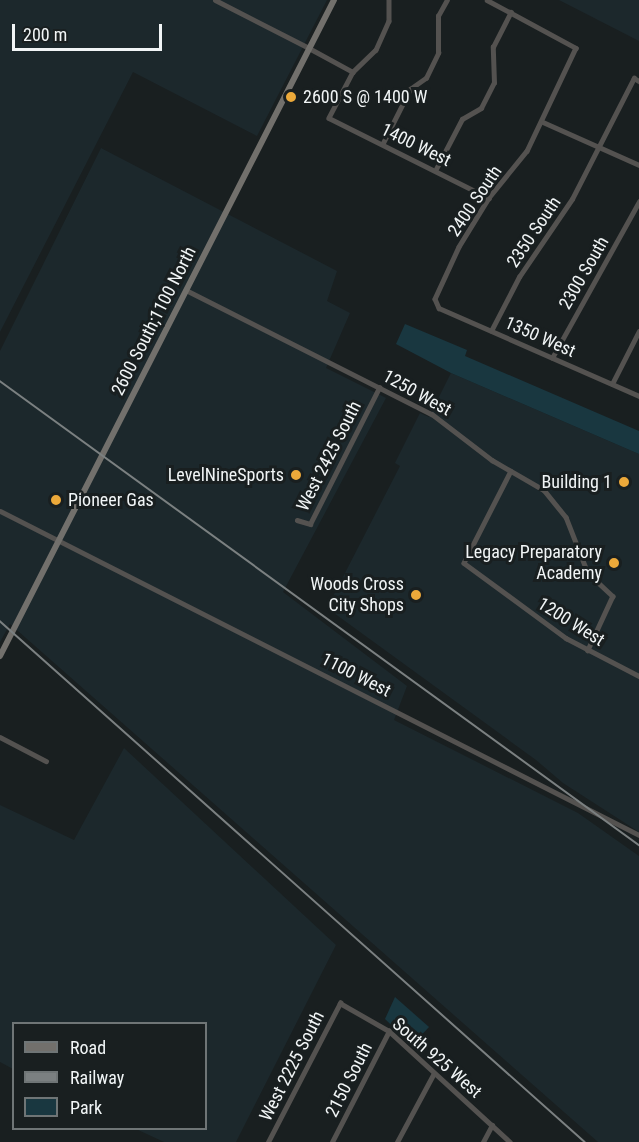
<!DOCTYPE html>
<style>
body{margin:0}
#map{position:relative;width:639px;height:1142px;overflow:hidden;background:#191f20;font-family:"Roboto Condensed",sans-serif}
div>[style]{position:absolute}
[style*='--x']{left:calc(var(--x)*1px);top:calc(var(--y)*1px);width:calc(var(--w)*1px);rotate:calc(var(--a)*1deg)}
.built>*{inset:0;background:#1c282c}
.green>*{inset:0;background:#193740}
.minor>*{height:4.5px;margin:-2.25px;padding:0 2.25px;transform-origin:2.25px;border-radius:2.25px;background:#545250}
.tertiary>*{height:5px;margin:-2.5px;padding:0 2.5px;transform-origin:2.5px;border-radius:2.5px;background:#545250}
.secondary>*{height:6px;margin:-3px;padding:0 3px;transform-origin:3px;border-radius:3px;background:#72706c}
.rail>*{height:1.5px;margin:-0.75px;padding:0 0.75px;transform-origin:0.75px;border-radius:0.75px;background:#7b8081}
.dots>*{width:16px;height:16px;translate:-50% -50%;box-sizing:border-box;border:3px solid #191f20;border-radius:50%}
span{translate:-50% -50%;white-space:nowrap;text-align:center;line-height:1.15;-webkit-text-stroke:6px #191f20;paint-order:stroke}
.poi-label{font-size:18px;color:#f1f5f6}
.left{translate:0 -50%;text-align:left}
.right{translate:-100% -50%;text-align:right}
.street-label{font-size:18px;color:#f1f5f6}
.legend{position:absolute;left:12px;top:1022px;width:195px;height:108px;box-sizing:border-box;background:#191f20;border:2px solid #6f7576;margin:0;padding:8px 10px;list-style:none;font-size:18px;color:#f1f5f6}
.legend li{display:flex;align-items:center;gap:12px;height:30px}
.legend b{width:30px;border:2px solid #6f7576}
.scale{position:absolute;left:12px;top:24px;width:150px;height:27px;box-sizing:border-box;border:3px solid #f1f5f6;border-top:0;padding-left:8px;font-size:18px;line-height:21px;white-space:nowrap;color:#f1f5f6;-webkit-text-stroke:4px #191f20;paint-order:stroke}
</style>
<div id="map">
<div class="built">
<div style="clip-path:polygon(0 0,327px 0,257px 136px,133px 72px,0 332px)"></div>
<div style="clip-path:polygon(559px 0,639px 0,639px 41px)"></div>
<div style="clip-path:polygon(101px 148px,337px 271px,327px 301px,350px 313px,326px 368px,386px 398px,283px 592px,407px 686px,394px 720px,578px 813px,639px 856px,639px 1142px,598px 1142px,10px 624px,0 642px,0 351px)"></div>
<div style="clip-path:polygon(451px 373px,639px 454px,639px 832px,563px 783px,536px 760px,327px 608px,400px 466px,395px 463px,420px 413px,429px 417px)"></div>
<div style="clip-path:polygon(124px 748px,336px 945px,236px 1142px,164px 1142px,136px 1129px,206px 1128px,206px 1024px,14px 1024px,13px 1069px,0 1062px,0 805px,74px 840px)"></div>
</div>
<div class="green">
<div style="clip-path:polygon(405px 324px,467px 350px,465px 356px,639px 431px,639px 454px,451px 373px,396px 344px)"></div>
<div style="clip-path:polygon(395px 997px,429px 1027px,412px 1045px,385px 1019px)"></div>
</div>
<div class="minor">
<div style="--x:389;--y:0;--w:21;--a:90"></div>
<div style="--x:389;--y:21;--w:32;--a:114"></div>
<div style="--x:376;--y:50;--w:32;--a:136"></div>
<div style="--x:353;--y:72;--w:52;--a:117.6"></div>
<div style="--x:329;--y:118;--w:179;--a:26.6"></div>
<div style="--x:487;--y:0;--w:101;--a:28.3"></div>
<div style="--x:576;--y:48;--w:114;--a:115.4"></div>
<div style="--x:527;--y:151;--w:60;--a:129"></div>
<div style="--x:489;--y:198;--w:57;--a:121.5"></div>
<div style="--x:459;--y:247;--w:57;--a:114.8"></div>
<div style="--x:435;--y:299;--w:10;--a:66"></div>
<div style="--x:439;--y:308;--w:219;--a:23.7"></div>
<div style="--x:309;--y:48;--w:50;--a:28.6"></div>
<div style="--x:543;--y:122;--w:105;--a:24.1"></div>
<div style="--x:383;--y:143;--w:60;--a:-63.4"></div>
<div style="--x:410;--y:89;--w:19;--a:-35"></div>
<div style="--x:426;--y:78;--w:28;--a:-64"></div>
<div style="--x:438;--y:53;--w:37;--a:-90"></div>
<div style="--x:438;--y:16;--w:18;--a:-61"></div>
<div style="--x:436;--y:169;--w:56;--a:-62.5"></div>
<div style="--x:462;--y:119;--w:22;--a:-30"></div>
<div style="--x:481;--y:108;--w:28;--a:-63"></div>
<div style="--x:494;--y:83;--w:36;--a:-92"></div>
<div style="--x:493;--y:47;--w:39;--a:-63"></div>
<div style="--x:186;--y:290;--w:275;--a:26.8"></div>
<div style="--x:432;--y:414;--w:76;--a:37.5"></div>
<div style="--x:492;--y:460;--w:60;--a:30"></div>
<div style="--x:544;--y:490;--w:35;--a:51"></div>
<div style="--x:566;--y:517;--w:60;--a:68.6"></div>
<div style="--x:588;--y:573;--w:34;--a:43"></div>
<div style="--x:613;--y:596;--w:60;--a:114.8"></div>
<div style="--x:491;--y:331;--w:61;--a:-62.6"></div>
<div style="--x:519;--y:277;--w:94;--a:-55.8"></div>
<div style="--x:572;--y:199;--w:136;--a:-62.9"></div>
<div style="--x:634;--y:78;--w:6;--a:31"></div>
<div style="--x:552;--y:358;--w:179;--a:-60.9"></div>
<div style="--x:612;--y:384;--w:59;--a:-63"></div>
<div style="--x:511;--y:471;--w:103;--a:117.1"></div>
<div style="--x:464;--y:563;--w:127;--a:36.3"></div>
<div style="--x:566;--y:638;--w:82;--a:27.5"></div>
<div style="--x:297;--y:520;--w:14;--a:17"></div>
<div style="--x:310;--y:524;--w:153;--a:-63.1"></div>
<div style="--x:0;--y:737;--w:52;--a:27.6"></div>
<div style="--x:268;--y:1142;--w:157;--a:-62.6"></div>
<div style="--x:340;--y:1003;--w:56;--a:29.7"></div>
<div style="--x:389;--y:1031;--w:164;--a:42.5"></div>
<div style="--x:332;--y:1142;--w:125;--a:-62.8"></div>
<div style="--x:397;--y:1142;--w:76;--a:-61.8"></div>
<div style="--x:483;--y:1142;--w:19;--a:-62"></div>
</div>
<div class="tertiary">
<div style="--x:215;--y:0;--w:106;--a:27.1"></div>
<div style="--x:0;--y:511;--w:716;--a:26.89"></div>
</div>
<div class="secondary">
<div style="--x:0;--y:656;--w:736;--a:-63.02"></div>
</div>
<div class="rail">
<div style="--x:0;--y:381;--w:790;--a:35.98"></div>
<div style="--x:0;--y:621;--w:783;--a:41.69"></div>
</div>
<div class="dots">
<div style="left:291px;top:97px;background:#eca93a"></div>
<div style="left:296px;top:475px;background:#eca93a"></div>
<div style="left:624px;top:482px;background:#eca93a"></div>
<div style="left:56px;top:500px;background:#eca93a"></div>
<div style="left:614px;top:563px;background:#eca93a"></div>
<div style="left:416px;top:595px;background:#eca93a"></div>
</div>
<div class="poi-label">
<span class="left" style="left:303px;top:97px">2600 S @ 1400 W</span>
<span class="right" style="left:284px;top:475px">LevelNineSports</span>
<span class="right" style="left:612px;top:482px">Building 1</span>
<span class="left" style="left:68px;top:500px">Pioneer Gas</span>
<span class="right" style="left:602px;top:563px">Legacy Preparatory<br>Academy</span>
<span class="right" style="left:404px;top:595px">Woods Cross<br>City Shops</span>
</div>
<div class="street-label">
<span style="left:416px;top:145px;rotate:26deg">1400 West</span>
<span style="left:475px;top:201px;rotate:-56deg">2400 South</span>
<span style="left:534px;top:232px;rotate:-56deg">2350 South</span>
<span style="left:584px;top:273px;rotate:-60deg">2300 South</span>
<span style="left:154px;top:321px;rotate:-63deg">2600 South;1100 North</span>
<span style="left:540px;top:337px;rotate:24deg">1350 West</span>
<span style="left:417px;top:393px;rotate:29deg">1250 West</span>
<span style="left:329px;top:456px;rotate:-63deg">West 2425 South</span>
<span style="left:571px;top:622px;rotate:32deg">1200 West</span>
<span style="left:356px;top:675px;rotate:27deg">1100 West</span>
<span style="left:437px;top:1058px;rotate:41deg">South 925 West</span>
<span style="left:292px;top:1066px;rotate:-63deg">West 2225 South</span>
<span style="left:349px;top:1080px;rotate:-63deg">2150 South</span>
</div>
<ul class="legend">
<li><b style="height:8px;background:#72706c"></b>Road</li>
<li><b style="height:8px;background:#7b8081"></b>Railway</li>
<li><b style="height:16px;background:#193740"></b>Park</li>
</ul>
<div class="scale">200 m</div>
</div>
